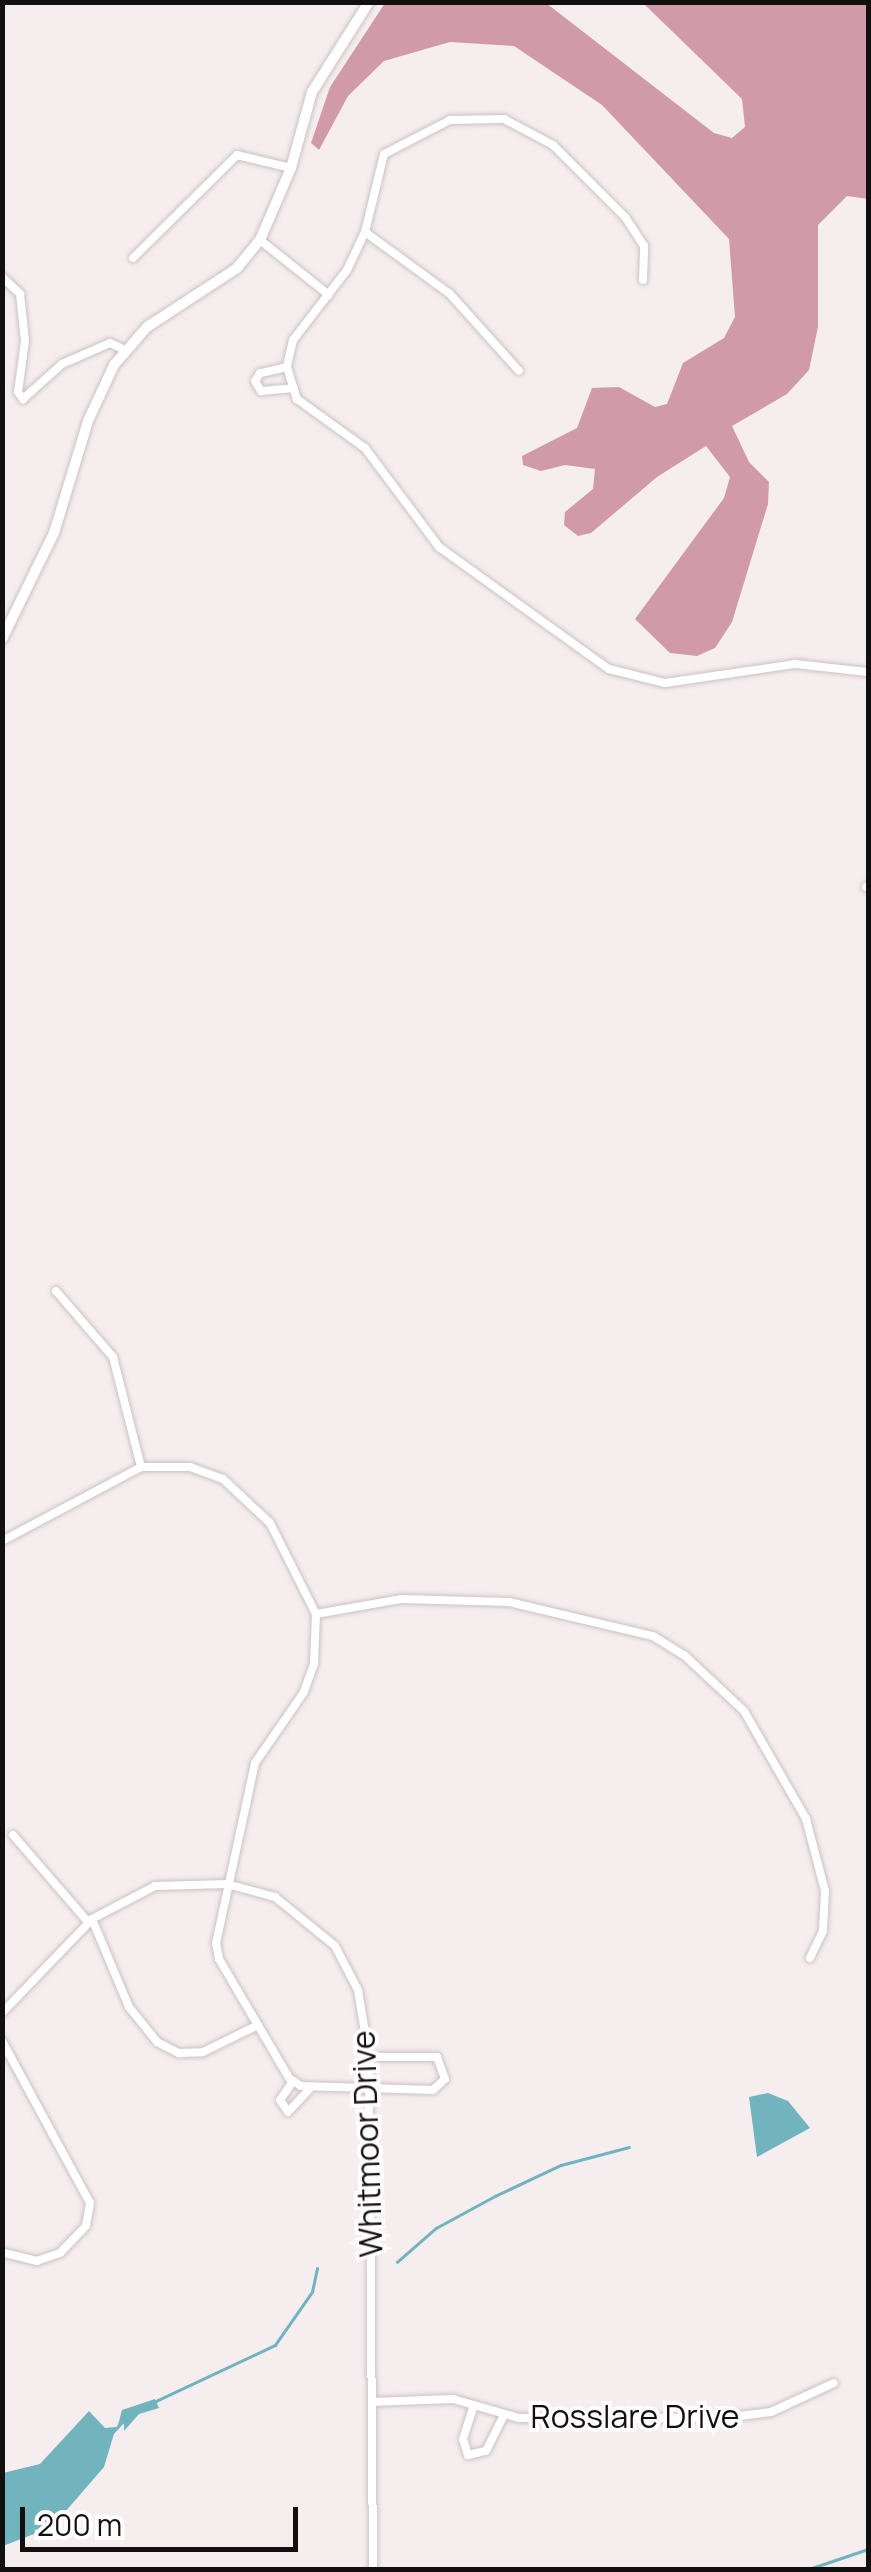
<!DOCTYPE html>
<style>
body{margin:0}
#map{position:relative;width:871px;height:2572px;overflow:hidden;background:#f6edef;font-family:Manrope,sans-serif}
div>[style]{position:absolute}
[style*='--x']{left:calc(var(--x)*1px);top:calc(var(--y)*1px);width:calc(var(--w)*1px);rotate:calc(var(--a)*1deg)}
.forest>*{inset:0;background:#d19aa8}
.water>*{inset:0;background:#71b4bd}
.stream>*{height:2.5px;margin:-1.25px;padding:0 1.25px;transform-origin:1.25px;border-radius:1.25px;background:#71b4bd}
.roads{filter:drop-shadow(0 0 2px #cbc2c4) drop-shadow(0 0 2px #cbc2c4)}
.minor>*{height:8px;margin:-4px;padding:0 4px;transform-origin:4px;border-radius:4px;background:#fff}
.tertiary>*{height:10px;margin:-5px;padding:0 5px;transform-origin:5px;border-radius:5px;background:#fff}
span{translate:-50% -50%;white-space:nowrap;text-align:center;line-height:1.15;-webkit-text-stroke:8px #fefcfc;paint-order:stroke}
.street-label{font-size:32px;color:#120f10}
.frame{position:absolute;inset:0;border:5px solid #120f10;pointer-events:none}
.scale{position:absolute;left:20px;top:2507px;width:278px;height:45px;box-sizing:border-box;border:5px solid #120f10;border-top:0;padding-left:12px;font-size:30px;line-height:35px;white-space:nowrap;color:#120f10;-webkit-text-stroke:8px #fefcfc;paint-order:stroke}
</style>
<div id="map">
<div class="forest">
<div style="clip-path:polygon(385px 3px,546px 3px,714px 133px,732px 138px,745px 127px,742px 99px,643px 3px,868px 3px,868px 199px,847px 196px,818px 225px,818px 327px,809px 370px,787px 394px,732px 426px,749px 462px,769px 482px,768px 504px,732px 622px,715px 648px,697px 656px,670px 653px,635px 619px,724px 498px,730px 477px,706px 446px,657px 477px,591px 533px,578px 536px,564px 525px,565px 512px,593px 489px,595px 469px,565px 465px,541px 471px,523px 465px,522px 456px,577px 428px,592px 388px,619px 387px,655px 407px,667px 404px,683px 363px,724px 338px,735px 317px,729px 239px,602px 105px,514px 46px,450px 42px,384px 61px,348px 96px,319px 150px,311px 143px,330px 87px)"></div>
</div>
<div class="water">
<div style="clip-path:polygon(768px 2093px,788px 2101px,810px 2128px,757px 2157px,749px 2097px)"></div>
<div style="clip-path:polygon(155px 2399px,159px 2408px,139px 2414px,124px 2431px,124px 2424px,118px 2425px,122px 2410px)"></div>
<div style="clip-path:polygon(89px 2411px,105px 2428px,116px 2427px,104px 2467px,52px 2527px,3px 2546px,3px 2473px,40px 2464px)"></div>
</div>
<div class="stream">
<div style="--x:397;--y:2262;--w:52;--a:-41.1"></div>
<div style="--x:436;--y:2228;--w:67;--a:-28.5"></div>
<div style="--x:495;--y:2196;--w:73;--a:-25.2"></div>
<div style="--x:561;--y:2165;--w:70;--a:-14.8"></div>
<div style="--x:154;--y:2402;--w:134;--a:-25.2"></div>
<div style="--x:275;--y:2345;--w:65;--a:-55.1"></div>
<div style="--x:312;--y:2292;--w:24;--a:-78"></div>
<div style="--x:110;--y:2435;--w:18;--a:-47"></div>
<div style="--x:806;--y:2570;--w:65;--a:-18.7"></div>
</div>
<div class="roads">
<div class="minor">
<div style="--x:365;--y:232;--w:105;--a:36.1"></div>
<div style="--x:450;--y:294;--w:103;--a:48.1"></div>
<div style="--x:260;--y:240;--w:88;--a:38.6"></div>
<div style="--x:133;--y:258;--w:146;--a:-44.7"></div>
<div style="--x:237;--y:155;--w:56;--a:13.5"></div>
<div style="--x:2;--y:277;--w:25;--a:43"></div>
<div style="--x:20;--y:294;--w:47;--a:83.9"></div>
<div style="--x:25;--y:341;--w:51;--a:97.8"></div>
<div style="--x:18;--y:392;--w:9;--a:54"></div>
<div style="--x:23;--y:399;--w:52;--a:-41.9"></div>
<div style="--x:62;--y:364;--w:52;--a:-23.6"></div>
<div style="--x:110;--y:343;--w:17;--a:25"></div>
<div style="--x:643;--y:280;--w:34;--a:-88"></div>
<div style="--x:644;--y:246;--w:33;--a:-123"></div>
<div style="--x:626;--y:218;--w:103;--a:-135"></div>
<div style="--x:553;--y:145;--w:55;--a:-152"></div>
<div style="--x:504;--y:119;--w:54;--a:178.9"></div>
<div style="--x:450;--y:120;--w:74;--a:152.7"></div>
<div style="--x:384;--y:154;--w:80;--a:103.7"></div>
<div style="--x:365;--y:232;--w:42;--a:115.3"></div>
<div style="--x:347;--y:270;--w:88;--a:127.6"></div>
<div style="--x:293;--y:340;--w:28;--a:103"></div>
<div style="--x:287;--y:367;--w:34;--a:73"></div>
<div style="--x:297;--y:399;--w:84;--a:35.8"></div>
<div style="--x:365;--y:448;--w:124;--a:53.2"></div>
<div style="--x:439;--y:547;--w:209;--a:35.7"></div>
<div style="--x:609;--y:669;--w:58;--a:14"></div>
<div style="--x:665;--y:683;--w:131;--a:-8.3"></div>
<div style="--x:795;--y:664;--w:73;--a:6.3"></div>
<div style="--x:287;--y:367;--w:28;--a:167"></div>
<div style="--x:260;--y:373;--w:9;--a:122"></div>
<div style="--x:255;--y:381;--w:12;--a:59"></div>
<div style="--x:261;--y:391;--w:33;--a:-5"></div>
<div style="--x:866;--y:887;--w:2;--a:27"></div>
<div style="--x:56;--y:1291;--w:87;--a:49.2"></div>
<div style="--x:113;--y:1357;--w:114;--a:75.7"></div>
<div style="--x:2;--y:1541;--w:157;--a:-28"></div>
<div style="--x:141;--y:1467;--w:49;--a:0"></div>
<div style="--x:190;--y:1467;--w:35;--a:20"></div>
<div style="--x:223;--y:1479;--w:64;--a:43.1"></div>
<div style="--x:270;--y:1523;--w:102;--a:63.2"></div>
<div style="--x:316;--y:1614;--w:50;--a:92.3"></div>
<div style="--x:314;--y:1664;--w:30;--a:110"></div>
<div style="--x:304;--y:1692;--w:86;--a:124.6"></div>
<div style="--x:255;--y:1763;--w:184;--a:102.2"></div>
<div style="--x:216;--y:1943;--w:16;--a:79"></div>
<div style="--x:219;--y:1959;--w:138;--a:59.5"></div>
<div style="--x:289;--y:2078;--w:14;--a:34"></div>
<div style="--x:301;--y:2086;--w:132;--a:1.7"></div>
<div style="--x:433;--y:2090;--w:16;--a:-43"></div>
<div style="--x:445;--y:2079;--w:23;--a:-110"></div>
<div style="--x:437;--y:2057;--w:68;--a:180"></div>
<div style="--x:316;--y:1614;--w:86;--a:-10"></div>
<div style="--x:401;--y:1599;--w:108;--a:1.6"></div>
<div style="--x:509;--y:1602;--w:148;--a:13.3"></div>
<div style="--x:653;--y:1636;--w:36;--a:32"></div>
<div style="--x:684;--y:1655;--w:82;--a:43"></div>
<div style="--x:744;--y:1711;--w:125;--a:60.1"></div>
<div style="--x:806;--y:1819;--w:74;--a:75.2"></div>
<div style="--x:825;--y:1891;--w:40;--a:92.9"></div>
<div style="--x:823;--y:1931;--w:30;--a:116"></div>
<div style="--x:13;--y:1835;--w:115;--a:49.2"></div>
<div style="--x:92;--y:1919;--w:95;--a:67.2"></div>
<div style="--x:129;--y:2007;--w:45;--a:51.3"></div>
<div style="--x:157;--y:2042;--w:25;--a:27"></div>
<div style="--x:179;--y:2053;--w:24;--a:-2"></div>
<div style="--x:203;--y:2052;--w:61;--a:-26.1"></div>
<div style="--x:2;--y:2013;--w:130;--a:-46.2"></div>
<div style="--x:92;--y:1919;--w:71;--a:-27.6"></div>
<div style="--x:155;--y:1886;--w:72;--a:-1.6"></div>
<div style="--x:227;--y:1884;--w:50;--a:15.2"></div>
<div style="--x:275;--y:1897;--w:77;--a:39.2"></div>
<div style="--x:335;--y:1946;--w:50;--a:62.4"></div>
<div style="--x:358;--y:1990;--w:68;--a:80.7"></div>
<div style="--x:369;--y:2057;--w:513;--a:89.55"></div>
<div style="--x:2;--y:2041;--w:184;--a:61.5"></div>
<div style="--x:90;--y:2203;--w:23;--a:100"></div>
<div style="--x:86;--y:2226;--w:37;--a:134"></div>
<div style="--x:60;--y:2253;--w:24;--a:161"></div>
<div style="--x:37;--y:2261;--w:36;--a:-166"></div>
<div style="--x:293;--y:2081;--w:23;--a:124"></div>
<div style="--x:280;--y:2100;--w:14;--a:56"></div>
<div style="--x:288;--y:2112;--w:33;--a:-47"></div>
<div style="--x:372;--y:2402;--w:81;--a:-2.1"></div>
<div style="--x:453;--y:2399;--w:69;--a:16.1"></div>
<div style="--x:519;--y:2418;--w:205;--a:0"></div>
<div style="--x:724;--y:2418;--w:47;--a:-7.3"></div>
<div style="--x:771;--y:2412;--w:69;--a:-24.7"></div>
<div style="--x:474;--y:2405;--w:36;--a:108"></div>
<div style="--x:463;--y:2439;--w:17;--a:73"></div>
<div style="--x:468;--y:2455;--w:18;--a:-13"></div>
<div style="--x:486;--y:2451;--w:40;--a:-63.4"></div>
</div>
<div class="tertiary">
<div style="--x:2;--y:639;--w:118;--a:-63.9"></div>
<div style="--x:54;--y:533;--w:117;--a:-73.1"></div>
<div style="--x:88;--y:421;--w:62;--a:-65.1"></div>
<div style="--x:114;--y:365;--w:50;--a:-49"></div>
<div style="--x:147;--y:327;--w:108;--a:-33.2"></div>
<div style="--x:237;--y:268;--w:36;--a:-51"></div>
<div style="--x:260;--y:240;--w:78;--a:-66.7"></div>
<div style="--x:291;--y:168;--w:79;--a:-74.6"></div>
<div style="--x:312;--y:92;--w:107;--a:-57.7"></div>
</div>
</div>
<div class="street-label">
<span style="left:367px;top:2144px;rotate:-92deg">Whitmoor Drive</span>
<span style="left:635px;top:2416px">Rosslare Drive</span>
</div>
<div class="frame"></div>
<div class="scale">200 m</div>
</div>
